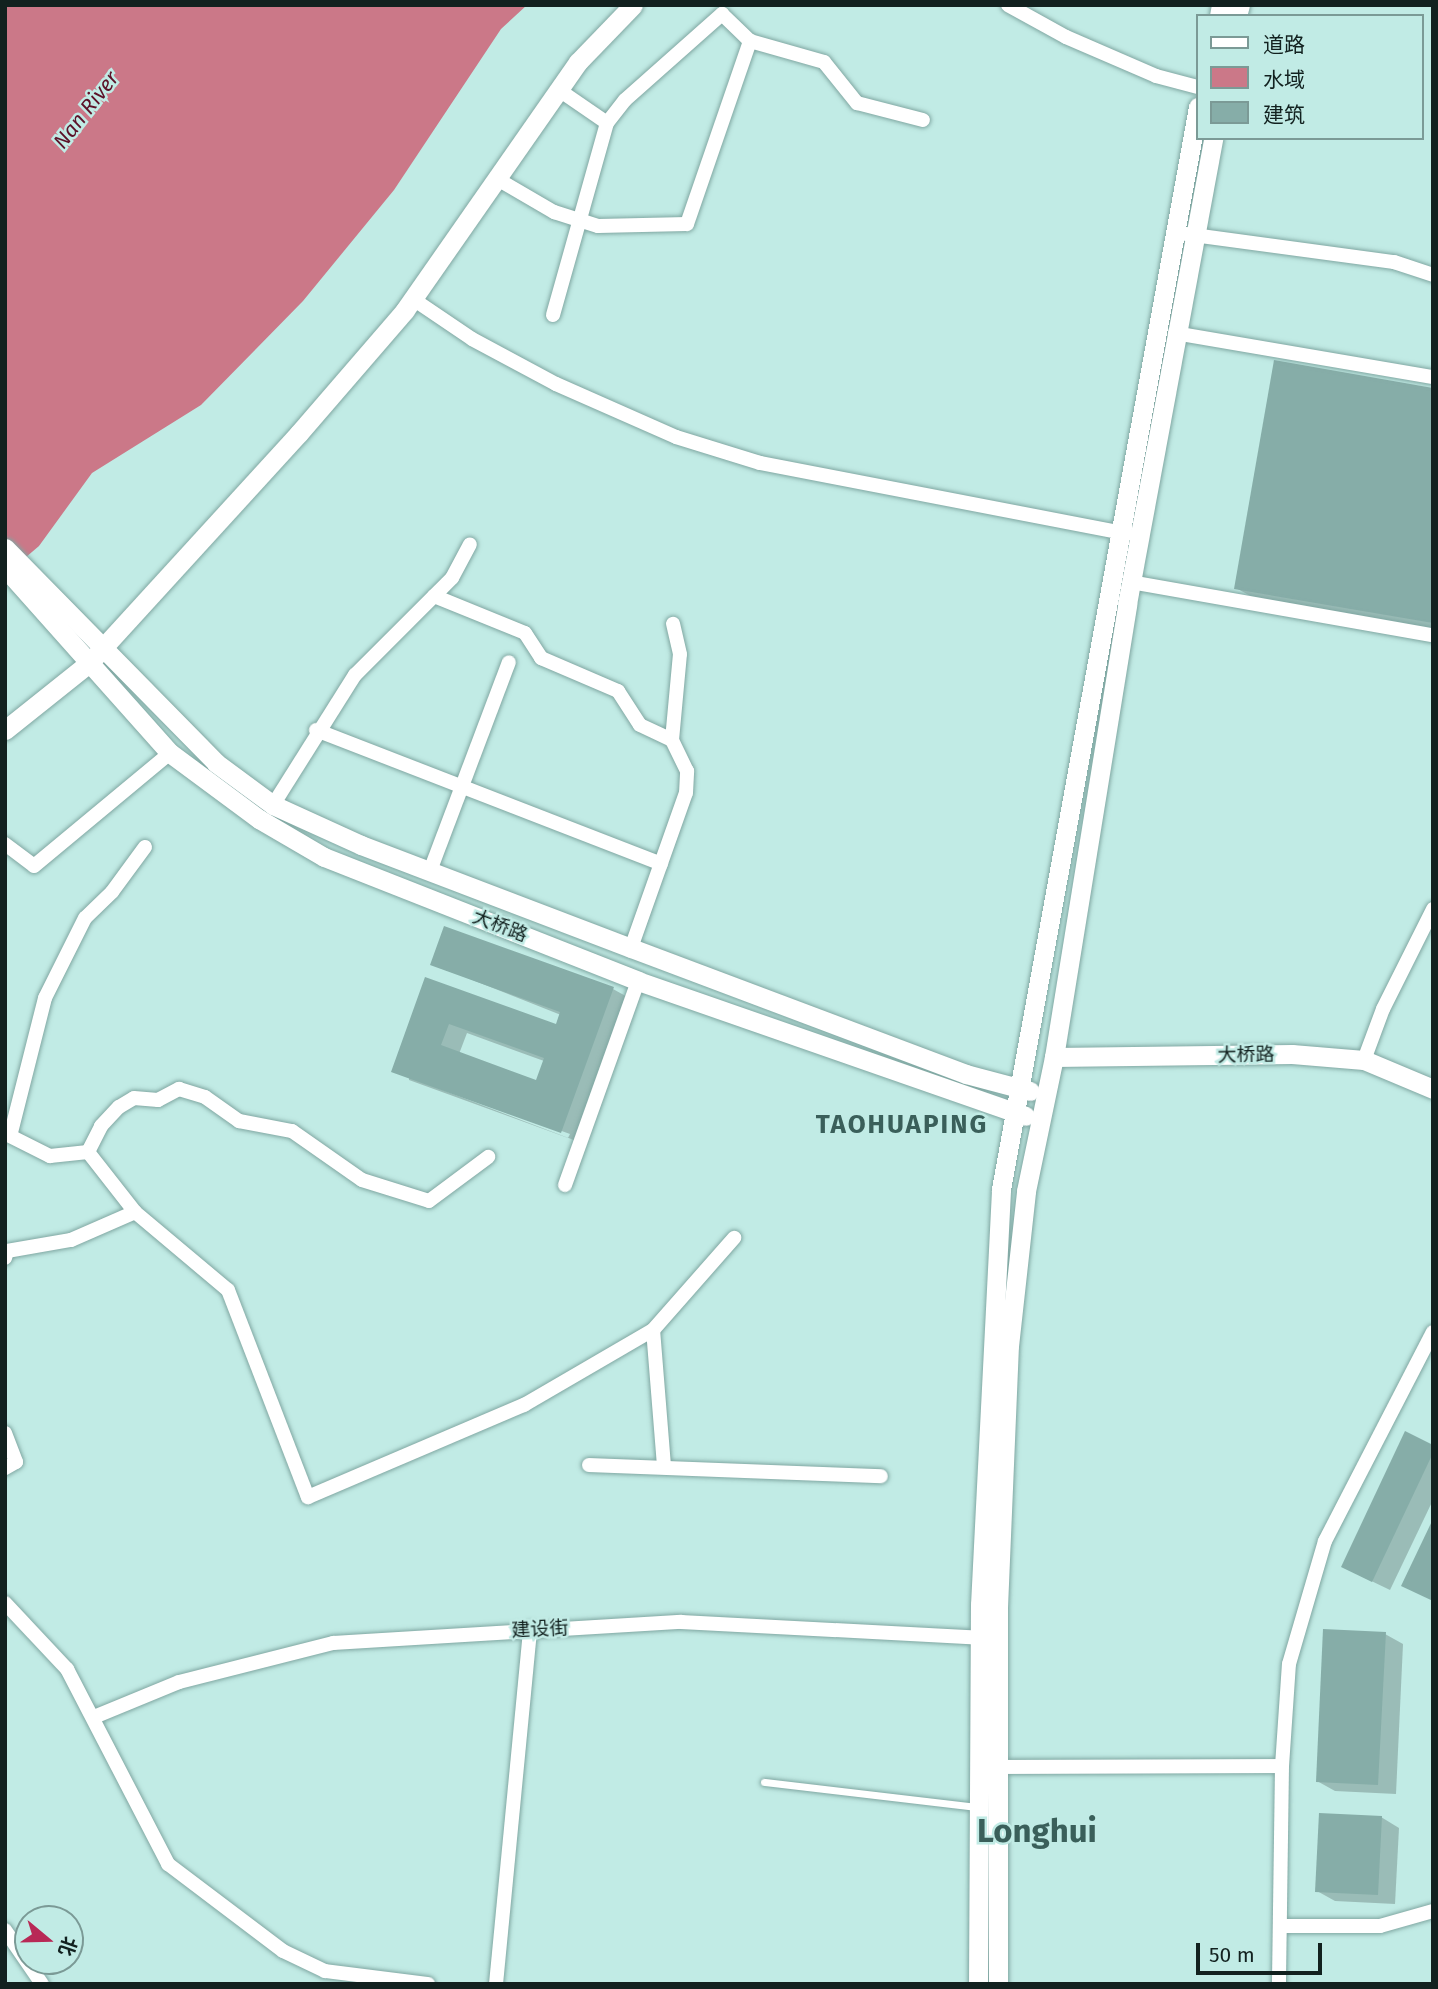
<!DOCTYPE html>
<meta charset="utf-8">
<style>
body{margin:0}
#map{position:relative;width:1438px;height:1989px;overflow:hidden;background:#c1ebe5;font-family:"Fira Sans","Noto Sans SC",sans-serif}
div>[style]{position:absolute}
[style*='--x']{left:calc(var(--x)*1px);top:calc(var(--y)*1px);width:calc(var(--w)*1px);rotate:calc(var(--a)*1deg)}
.water>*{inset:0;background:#cb7888}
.shadow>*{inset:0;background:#0003}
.building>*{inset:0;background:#86ada8}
.roads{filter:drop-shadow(0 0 2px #80a7a2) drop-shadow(0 0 2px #80a7a2)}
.lane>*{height:7px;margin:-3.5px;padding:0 3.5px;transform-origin:3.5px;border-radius:3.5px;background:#fff}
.street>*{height:14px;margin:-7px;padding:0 7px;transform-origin:7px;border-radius:7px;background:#fff}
.secondary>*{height:19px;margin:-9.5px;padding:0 9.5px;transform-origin:9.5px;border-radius:9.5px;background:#fff}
span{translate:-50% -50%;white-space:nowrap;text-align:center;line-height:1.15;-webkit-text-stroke:5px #c1ebe5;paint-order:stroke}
.street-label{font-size:19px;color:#12211f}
.water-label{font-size:21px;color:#5c1128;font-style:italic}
.district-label{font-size:26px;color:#3a5f5a;font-weight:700;letter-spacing:2px}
.town-label{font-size:33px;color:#3a5f5a;font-weight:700}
.frame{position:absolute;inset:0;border:7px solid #12211f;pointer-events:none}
.legend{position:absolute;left:1196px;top:14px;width:228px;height:126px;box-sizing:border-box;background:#c1ebe5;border:2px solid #7b9a96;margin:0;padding:9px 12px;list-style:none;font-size:21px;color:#12211f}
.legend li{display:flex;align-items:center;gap:14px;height:35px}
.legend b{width:35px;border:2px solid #7b9a96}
.north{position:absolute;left:14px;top:1905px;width:70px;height:70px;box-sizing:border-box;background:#c1ebe5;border:2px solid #7b9a96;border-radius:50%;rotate:109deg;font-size:19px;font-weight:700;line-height:28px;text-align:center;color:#12211f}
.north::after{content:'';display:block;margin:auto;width:24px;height:32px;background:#b82956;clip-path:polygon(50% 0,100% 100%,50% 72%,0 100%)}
.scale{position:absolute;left:1196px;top:1943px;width:126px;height:32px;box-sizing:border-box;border:4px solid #12211f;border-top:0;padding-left:9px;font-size:21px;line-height:24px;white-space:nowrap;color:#12211f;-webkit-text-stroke:5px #c1ebe5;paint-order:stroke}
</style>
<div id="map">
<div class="water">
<div style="clip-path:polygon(5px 5px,527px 5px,501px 29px,394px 190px,303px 301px,201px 405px,92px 473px,39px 546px,5px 575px)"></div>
</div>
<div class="shadow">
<div style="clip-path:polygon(1433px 389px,1433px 629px,1254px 598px,1236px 588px)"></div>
<div style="clip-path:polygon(evenodd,432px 964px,613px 989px,631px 999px,579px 1142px,393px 1071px,426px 979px,557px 1026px,561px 1015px,432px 964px,467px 1033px,544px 1061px,537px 1082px,459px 1054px,467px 1033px,432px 964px,409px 1076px,570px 1134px,568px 1138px,409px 1080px,409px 1076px)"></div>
<div style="clip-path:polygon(1433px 1447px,1433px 1500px,1390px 1590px,1361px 1576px)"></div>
<div style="clip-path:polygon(1385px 1634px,1403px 1644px,1396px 1794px,1335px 1791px,1317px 1781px)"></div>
<div style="clip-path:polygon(1381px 1817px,1399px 1828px,1395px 1904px,1335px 1901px,1317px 1891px)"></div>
</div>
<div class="building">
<div style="clip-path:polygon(1274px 360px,1433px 388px,1433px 623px,1234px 589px)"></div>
<div style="clip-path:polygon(evenodd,444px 926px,614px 987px,561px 1133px,391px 1072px,425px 977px,556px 1024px,560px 1012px,430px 965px,444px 926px,449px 1024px,544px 1058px,536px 1080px,441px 1045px,449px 1024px)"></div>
<div style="clip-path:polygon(1405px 1431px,1433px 1445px,1433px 1453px,1372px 1582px,1341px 1567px)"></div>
<div style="clip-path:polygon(1433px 1519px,1433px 1601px,1401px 1586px)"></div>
<div style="clip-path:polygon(1323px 1629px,1386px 1632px,1378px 1785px,1316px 1782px)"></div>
<div style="clip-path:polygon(1319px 1813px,1382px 1816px,1378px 1895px,1315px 1892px)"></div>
</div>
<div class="roads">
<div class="lane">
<div style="--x:764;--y:1782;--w:215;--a:6.7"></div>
</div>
<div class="street">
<div style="--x:1008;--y:5;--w:66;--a:28.9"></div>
<div style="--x:1066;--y:37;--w:98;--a:23.4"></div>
<div style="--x:1156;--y:76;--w:43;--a:14.7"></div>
<div style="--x:559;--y:90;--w:58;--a:34.5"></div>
<div style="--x:499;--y:180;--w:64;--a:30.2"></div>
<div style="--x:554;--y:212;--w:46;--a:17.7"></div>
<div style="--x:598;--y:226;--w:89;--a:-1.3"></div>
<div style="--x:687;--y:224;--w:194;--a:-71"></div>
<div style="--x:1186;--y:234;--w:210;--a:7.7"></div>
<div style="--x:1394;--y:262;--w:41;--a:18.4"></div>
<div style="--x:413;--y:299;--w:71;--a:34.1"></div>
<div style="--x:472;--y:339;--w:95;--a:28.2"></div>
<div style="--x:556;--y:384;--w:131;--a:23.8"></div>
<div style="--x:676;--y:437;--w:88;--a:17.2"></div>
<div style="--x:760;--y:463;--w:374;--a:10.9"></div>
<div style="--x:553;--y:315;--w:199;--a:-74.3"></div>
<div style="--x:607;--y:123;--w:29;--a:-52"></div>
<div style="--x:625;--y:100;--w:130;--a:-41.6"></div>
<div style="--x:722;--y:14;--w:39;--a:44"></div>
<div style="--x:750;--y:41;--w:77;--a:15.8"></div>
<div style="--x:824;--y:62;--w:53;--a:51.2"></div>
<div style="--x:857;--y:103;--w:68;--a:14.4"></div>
<div style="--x:1175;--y:333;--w:262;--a:9.7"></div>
<div style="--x:1131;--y:582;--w:307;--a:10"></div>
<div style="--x:434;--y:596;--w:98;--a:22.1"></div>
<div style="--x:525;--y:633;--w:30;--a:57"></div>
<div style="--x:541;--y:658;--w:84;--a:23.2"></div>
<div style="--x:618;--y:691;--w:40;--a:57.1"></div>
<div style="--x:640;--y:725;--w:35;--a:25"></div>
<div style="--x:316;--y:730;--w:370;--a:21.2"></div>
<div style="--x:273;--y:805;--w:154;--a:-57.8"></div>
<div style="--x:355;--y:675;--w:137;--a:-45"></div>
<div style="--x:452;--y:578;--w:38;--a:-62"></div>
<div style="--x:5;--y:844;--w:36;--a:37"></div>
<div style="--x:34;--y:866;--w:177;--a:-39.7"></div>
<div style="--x:145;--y:847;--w:56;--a:126.3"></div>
<div style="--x:112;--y:892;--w:37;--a:136"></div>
<div style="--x:85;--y:918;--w:89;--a:116.6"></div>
<div style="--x:45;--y:998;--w:142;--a:104.2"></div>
<div style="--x:10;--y:1136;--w:45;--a:26.6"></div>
<div style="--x:50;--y:1156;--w:38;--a:-6"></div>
<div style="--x:88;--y:1152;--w:76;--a:51.9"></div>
<div style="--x:135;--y:1212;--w:121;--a:40"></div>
<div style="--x:228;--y:1290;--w:222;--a:68.9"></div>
<div style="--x:308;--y:1497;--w:235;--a:-23.1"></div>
<div style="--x:524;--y:1405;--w:149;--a:-30.2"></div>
<div style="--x:430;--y:871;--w:223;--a:-69.3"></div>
<div style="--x:631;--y:948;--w:164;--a:-70.5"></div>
<div style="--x:686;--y:793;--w:22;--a:-87"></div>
<div style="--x:687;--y:771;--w:34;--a:-116"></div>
<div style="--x:672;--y:740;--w:86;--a:-84.7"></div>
<div style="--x:680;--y:654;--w:31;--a:-103"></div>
<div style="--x:1364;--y:1060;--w:54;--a:-69.6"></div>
<div style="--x:1383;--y:1009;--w:112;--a:-63.4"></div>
<div style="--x:88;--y:1152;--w:29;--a:-63"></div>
<div style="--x:101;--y:1126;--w:26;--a:-47"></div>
<div style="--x:119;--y:1107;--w:17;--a:-31"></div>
<div style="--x:134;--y:1098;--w:24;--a:5"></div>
<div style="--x:158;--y:1100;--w:24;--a:-28"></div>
<div style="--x:179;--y:1089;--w:27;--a:17"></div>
<div style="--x:205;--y:1097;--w:42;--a:35.2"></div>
<div style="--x:239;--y:1121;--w:54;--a:10.7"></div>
<div style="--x:292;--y:1131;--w:85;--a:35"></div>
<div style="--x:362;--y:1180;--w:70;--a:17.4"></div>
<div style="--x:429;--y:1201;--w:74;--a:-36.7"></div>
<div style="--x:565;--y:1185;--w:217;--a:-70.3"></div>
<div style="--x:5;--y:1258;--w:7;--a:-74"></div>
<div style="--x:7;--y:1251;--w:65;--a:-9.8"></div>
<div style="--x:71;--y:1240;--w:70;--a:-23.6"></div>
<div style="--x:5;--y:1433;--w:31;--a:69"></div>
<div style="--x:16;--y:1462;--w:13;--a:151"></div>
<div style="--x:589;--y:1465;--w:292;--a:2.2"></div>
<div style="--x:664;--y:1466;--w:136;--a:-94.6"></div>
<div style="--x:653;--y:1330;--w:123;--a:-48.6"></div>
<div style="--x:5;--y:1603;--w:91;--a:46.8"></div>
<div style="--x:67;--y:1669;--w:220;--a:62.6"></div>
<div style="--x:168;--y:1864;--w:144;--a:37.1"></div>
<div style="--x:283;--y:1951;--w:47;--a:25.5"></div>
<div style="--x:325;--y:1971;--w:104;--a:7.2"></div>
<div style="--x:94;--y:1717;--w:92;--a:-22.4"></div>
<div style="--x:179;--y:1682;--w:159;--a:-14.2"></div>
<div style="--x:333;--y:1643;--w:349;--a:-3.5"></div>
<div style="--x:681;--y:1622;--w:309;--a:3"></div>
<div style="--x:1282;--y:1766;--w:102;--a:-86.1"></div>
<div style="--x:1289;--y:1664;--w:128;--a:-73.7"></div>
<div style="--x:1325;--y:1541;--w:235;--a:-62.7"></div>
<div style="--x:998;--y:1767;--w:284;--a:-0.2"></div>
<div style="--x:1282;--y:1766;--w:218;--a:90.8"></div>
<div style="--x:1280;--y:1926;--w:100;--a:0"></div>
<div style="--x:1380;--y:1926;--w:55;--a:-15.8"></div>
<div style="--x:5;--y:1930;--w:65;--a:55.6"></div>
<div style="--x:496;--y:1984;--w:357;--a:-84.5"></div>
</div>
<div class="secondary">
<div style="--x:1219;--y:16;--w:11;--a:-80"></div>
<div style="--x:1237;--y:16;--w:11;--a:-75"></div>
<div style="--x:5;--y:548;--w:301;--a:45.5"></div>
<div style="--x:216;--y:763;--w:71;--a:36.4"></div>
<div style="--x:273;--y:805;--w:97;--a:24.4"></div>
<div style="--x:361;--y:845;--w:289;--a:20.9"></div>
<div style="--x:631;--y:948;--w:358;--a:20.6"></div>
<div style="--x:966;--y:1074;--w:66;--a:14.9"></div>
<div style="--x:5;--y:568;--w:248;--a:48.3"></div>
<div style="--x:170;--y:753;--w:111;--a:36.6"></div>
<div style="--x:259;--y:819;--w:75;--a:30.3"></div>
<div style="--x:324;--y:857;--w:338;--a:21.5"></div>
<div style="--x:638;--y:981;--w:410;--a:19.2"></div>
<div style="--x:5;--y:730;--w:107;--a:-38.6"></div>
<div style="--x:89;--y:663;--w:311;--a:-47.6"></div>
<div style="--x:299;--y:433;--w:162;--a:-49.2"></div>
<div style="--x:405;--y:310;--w:302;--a:-55.1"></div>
<div style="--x:578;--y:62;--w:79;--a:-46"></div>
<div style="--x:1054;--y:1057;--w:238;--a:-0.7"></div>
<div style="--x:1292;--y:1054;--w:72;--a:4.8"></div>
<div style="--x:1364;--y:1060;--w:75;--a:22.8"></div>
<div style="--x:978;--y:1984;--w:379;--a:-89.7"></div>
<div style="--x:980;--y:1605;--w:417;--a:-87.1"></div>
<div style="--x:1001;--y:1189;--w:1100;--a:-79.68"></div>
<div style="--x:998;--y:1984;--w:377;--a:-90"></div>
<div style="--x:998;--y:1607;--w:261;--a:-87.6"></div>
<div style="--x:1009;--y:1346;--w:156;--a:-83.7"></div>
<div style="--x:1026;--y:1191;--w:137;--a:-78.2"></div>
<div style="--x:1054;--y:1057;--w:459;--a:-80.8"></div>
<div style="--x:1127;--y:604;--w:474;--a:-79.5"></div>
</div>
</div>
<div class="street-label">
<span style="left:500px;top:926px;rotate:21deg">大桥路</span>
<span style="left:1246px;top:1055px;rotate:-1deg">大桥路</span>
<span style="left:540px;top:1629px;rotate:-3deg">建设街</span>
</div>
<div class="water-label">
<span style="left:86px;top:110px;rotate:-52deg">Nan River</span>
</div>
<div class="district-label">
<span style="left:902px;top:1125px">TAOHUAPING</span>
</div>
<div class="town-label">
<span style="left:1037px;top:1832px">Longhui</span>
</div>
<div class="frame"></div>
<ul class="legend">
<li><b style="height:9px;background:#fff"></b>道路</li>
<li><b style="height:19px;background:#cb7888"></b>水域</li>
<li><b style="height:19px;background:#86ada8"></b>建筑</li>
</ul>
<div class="north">北</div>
<div class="scale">50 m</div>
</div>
